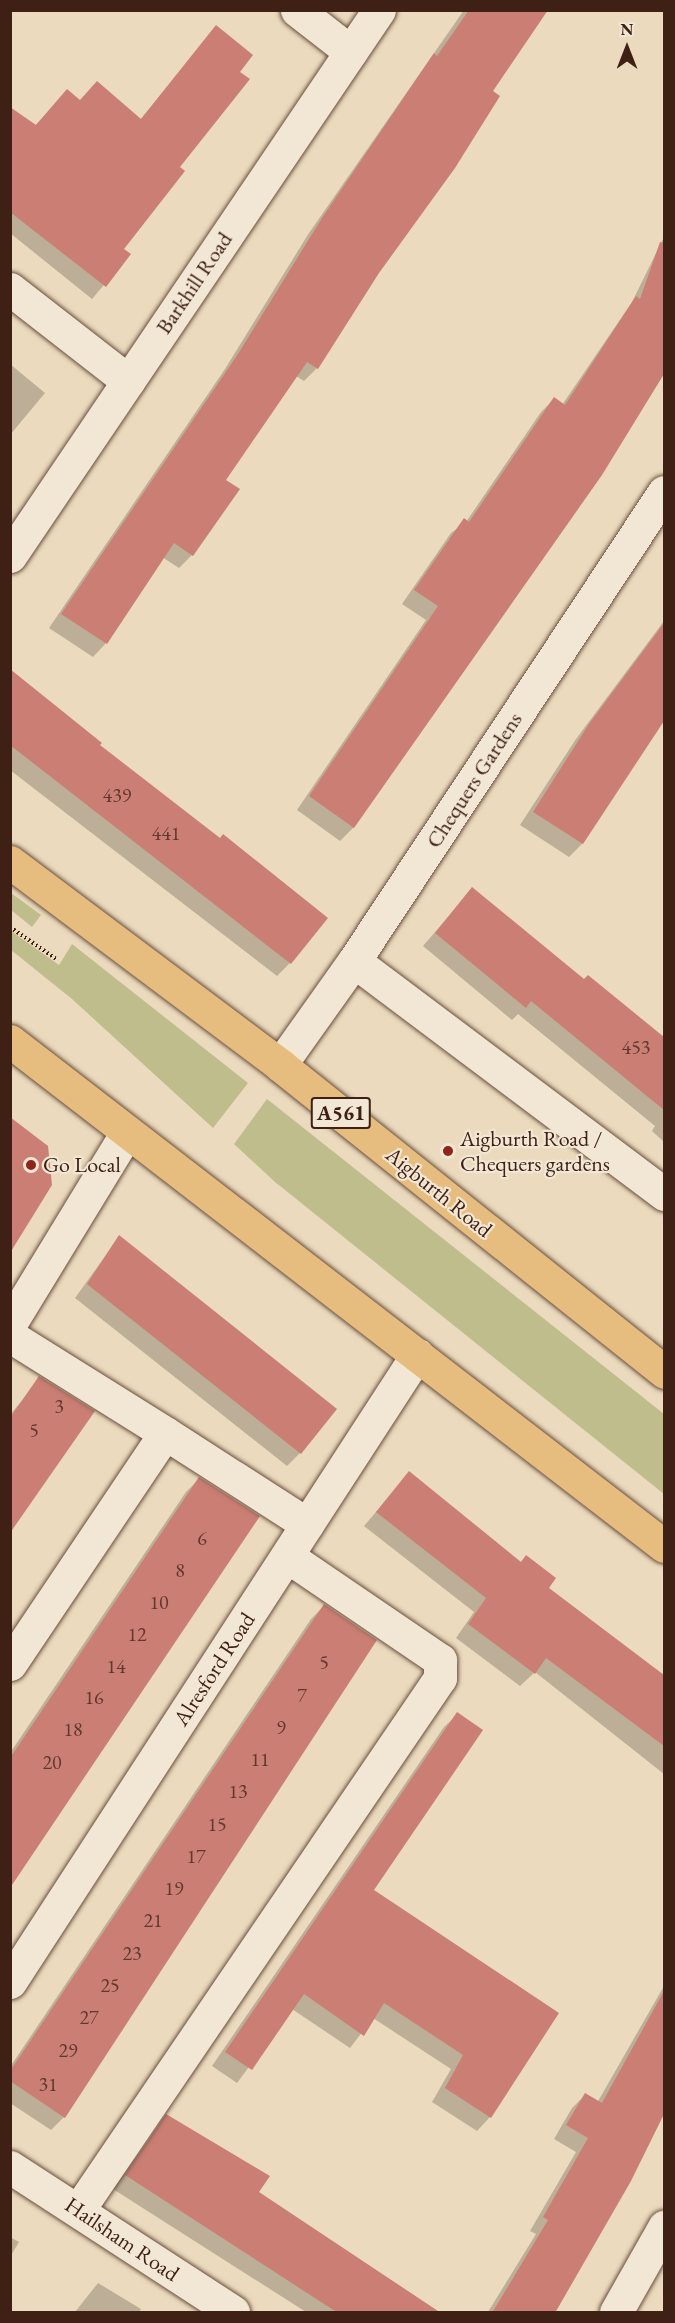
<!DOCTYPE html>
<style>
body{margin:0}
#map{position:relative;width:675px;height:2323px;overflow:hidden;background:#ebdabd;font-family:"EB Garamond",serif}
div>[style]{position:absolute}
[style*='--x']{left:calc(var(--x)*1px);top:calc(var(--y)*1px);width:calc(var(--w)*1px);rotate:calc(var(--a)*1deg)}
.green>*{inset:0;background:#c0bd8c}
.shadow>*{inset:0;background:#0003}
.building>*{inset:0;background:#ca7e74}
.path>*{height:4px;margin-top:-2px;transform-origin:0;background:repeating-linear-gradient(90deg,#3e2014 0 1.5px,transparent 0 4.5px)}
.roads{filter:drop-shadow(0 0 2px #694e3e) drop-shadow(0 0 2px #694e3e)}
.minor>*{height:33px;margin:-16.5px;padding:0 16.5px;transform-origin:16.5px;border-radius:16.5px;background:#f2e7d4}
.highway>*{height:33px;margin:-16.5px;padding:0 16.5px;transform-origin:16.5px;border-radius:16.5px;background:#e6bd7e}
.dots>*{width:16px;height:16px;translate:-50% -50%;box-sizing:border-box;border:3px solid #f2e7d4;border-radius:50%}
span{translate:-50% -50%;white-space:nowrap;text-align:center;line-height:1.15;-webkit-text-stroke:4.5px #f2e7d4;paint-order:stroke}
.number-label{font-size:20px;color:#61382c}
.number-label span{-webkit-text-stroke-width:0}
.shield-label span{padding:2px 4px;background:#f2e7d4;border:2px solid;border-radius:4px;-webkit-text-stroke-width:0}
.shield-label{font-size:21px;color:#3e2014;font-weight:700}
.street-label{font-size:22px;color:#3e2014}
.poi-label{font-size:22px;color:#3e2014}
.left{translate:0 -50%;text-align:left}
.frame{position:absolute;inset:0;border:12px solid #3e2014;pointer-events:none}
.north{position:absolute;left:597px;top:18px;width:60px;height:60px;-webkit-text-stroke:4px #f2e7d4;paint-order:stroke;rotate:0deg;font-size:16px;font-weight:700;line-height:24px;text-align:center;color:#3e2014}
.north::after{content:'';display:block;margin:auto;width:21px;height:27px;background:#3e2014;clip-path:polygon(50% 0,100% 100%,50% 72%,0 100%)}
</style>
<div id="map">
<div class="green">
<div style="clip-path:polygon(11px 893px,41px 915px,32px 927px,11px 910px)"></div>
<div style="clip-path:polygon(11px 931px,59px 965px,72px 944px,248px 1083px,213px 1128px,72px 999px,11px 950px)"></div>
<div style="clip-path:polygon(267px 1099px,664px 1414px,664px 1494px,275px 1182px,234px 1144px)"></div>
</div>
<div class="shadow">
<div style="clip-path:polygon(464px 10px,543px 10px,317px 368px,304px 381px,296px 376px,224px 480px,192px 555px,179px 568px,162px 557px,106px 643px,93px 657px,49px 628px,225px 369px,309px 233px)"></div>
<div style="clip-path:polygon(216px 27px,178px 167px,122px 250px,129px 255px,92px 299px,10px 233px,10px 109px,35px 126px,67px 91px,79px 102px,140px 120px)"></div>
<div style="clip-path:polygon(664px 237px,664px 366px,353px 828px,340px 841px,297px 810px,426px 620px,402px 604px,451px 533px,466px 522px,541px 412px,554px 399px,562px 405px,632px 302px)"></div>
<div style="clip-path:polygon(10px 364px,45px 393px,10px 435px)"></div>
<div style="clip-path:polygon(664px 621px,664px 714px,582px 844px,569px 857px,520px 825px,576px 739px)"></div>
<div style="clip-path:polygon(10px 671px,98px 746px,290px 963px,277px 976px,10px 770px)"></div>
<div style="clip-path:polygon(472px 889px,584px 981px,588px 977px,664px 1038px,664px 1142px,652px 1131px,655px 1126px,518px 1014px,512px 1020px,423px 946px)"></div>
<div style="clip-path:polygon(119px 1237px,300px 1453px,287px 1466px,75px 1298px)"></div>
<div style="clip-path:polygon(40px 1378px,10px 1531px,10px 1415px)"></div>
<div style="clip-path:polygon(409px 1473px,520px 1563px,526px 1557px,547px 1588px,664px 1677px,664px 1774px,535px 1672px,520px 1686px,456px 1638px,474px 1612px,364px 1526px)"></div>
<div style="clip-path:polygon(199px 1479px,10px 1885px,10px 1753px,186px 1492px)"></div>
<div style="clip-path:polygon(324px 1606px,64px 2117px,51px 2130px,10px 2103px,10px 2067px,311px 1619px)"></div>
<div style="clip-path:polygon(458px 1714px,372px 1891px,557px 2013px,490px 2117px,477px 2131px,432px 2102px,451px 2069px,373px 2018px,350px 2048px,292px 2009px,237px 2083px,212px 2066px,444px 1727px)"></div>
<div style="clip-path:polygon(664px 1986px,664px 2111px,552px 2312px,488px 2312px,536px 2234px,530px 2231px,576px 2152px,554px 2139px,572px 2108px,585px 2095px,597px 2103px)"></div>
<div style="clip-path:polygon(166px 2116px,257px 2193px,439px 2312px,306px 2312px,113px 2189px)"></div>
<div style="clip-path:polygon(10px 2237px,19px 2242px,10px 2257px)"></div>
<div style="clip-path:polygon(98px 2283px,141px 2309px,139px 2312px,75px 2312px)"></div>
</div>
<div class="building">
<div style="clip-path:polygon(469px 10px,548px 10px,493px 91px,500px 96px,455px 168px,379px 273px,318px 369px,307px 362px,226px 480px,240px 489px,193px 556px,174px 543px,107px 644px,61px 614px,238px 354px,322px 218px,434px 53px,437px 56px)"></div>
<div style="clip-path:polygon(216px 25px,253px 55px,240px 72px,250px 79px,180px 167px,185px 171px,124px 249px,131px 254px,106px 287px,10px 212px,10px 107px,36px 125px,67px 89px,80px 100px,97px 81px,141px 119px)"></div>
<div style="clip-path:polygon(660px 242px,664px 243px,664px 374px,602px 475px,354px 828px,309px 796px,438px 606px,414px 590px,464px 518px,469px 522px,554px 397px,565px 405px,636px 296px,640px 299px)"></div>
<div style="clip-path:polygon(664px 623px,664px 721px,583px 844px,533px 812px,589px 724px)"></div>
<div style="clip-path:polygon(10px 669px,102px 743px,100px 745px,220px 838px,223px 834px,328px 918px,291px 964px,10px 745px)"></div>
<div style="clip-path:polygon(472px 887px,584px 979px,588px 975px,664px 1037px,664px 1110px,531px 1001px,526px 1008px,435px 933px)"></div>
<div style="clip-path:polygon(10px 1117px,48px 1146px,52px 1185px,10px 1253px)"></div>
<div style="clip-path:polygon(119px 1235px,337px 1409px,301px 1454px,87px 1284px)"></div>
<div style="clip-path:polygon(39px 1376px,95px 1411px,10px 1533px,10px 1418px)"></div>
<div style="clip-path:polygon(409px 1471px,521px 1562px,526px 1555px,556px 1578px,549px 1588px,664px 1675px,664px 1746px,546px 1658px,535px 1674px,468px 1624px,486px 1598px,376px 1512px)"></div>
<div style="clip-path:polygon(199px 1477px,260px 1516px,10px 1888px,10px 1758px)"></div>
<div style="clip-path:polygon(324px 1604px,377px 1640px,65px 2118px,10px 2081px,10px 2071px)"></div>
<div style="clip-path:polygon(457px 1712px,483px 1730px,374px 1890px,559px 2013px,491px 2118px,445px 2088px,463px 2055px,384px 2003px,364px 2036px,304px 1994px,252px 2070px,225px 2052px)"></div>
<div style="clip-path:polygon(664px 1991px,664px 2114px,631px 2181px,555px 2313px,492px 2313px,548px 2220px,543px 2217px,588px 2138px,566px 2125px,585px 2093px,602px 2103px)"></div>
<div style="clip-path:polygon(166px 2114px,270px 2176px,259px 2192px,441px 2313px,338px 2313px,125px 2175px)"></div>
</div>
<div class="path">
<div style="--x:10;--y:927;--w:56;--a:34.8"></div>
</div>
<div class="roads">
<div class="minor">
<div style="--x:297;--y:10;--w:68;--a:37.9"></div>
<div style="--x:10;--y:289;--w:150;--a:37.9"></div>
<div style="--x:10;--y:556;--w:659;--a:-55.95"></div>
<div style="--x:354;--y:961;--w:388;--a:36.9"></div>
<div style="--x:280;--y:1065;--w:128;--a:-54.6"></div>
<div style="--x:354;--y:961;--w:562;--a:-56.54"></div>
<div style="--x:10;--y:1324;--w:223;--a:-58.6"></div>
<div style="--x:10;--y:1336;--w:183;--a:32"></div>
<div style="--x:10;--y:1664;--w:278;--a:-56.1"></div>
<div style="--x:165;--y:1433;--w:169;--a:32.7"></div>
<div style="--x:10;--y:1982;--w:748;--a:-57.01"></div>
<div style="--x:10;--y:2167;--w:266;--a:33"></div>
<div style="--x:79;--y:2209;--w:642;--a:-55.79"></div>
<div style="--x:440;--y:1678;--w:18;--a:-90"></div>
<div style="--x:440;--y:1660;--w:185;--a:-145.8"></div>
<div style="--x:616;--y:2312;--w:98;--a:-60.5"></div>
</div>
<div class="highway">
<div style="--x:10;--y:862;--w:338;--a:36.9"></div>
<div style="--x:280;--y:1065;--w:492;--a:38.6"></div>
<div style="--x:10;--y:1041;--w:826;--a:37.67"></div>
</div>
</div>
<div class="dots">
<div style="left:448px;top:1151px;background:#8f2418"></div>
<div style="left:31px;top:1165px;background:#8f2418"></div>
</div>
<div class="number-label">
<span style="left:117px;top:795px">439</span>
<span style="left:166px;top:833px">441</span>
<span style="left:636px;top:1047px">453</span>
<span style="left:59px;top:1406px">3</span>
<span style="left:34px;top:1430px">5</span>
<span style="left:202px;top:1538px">6</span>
<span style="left:180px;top:1570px">8</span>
<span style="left:159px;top:1602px">10</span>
<span style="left:137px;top:1634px">12</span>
<span style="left:324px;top:1662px">5</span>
<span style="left:116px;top:1666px">14</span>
<span style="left:302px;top:1695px">7</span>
<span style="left:94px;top:1697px">16</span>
<span style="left:281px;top:1727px">9</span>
<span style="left:73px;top:1729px">18</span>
<span style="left:260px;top:1759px">11</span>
<span style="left:52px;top:1762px">20</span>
<span style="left:238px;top:1791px">13</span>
<span style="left:217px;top:1824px">15</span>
<span style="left:196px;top:1856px">17</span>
<span style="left:174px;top:1888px">19</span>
<span style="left:153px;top:1920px">21</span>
<span style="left:132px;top:1953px">23</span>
<span style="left:110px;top:1985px">25</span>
<span style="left:89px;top:2017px">27</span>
<span style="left:68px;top:2050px">29</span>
<span style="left:48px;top:2084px">31</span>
</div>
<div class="shield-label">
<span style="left:341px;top:1113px">A561</span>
</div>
<div class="street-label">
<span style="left:194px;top:283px;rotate:-56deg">Barkhill Road</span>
<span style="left:474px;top:780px;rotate:-57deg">Chequers Gardens</span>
<span style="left:439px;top:1192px;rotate:39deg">Aigburth Road</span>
<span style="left:214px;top:1669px;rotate:-57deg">Alresford Road</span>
<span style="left:122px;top:2239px;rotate:34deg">Hailsham Road</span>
</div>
<div class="poi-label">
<span class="left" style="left:460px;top:1151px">Aigburth Road /<br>Chequers gardens</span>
<span class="left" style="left:43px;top:1165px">Go Local</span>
</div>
<div class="frame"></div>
<div class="north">N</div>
</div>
